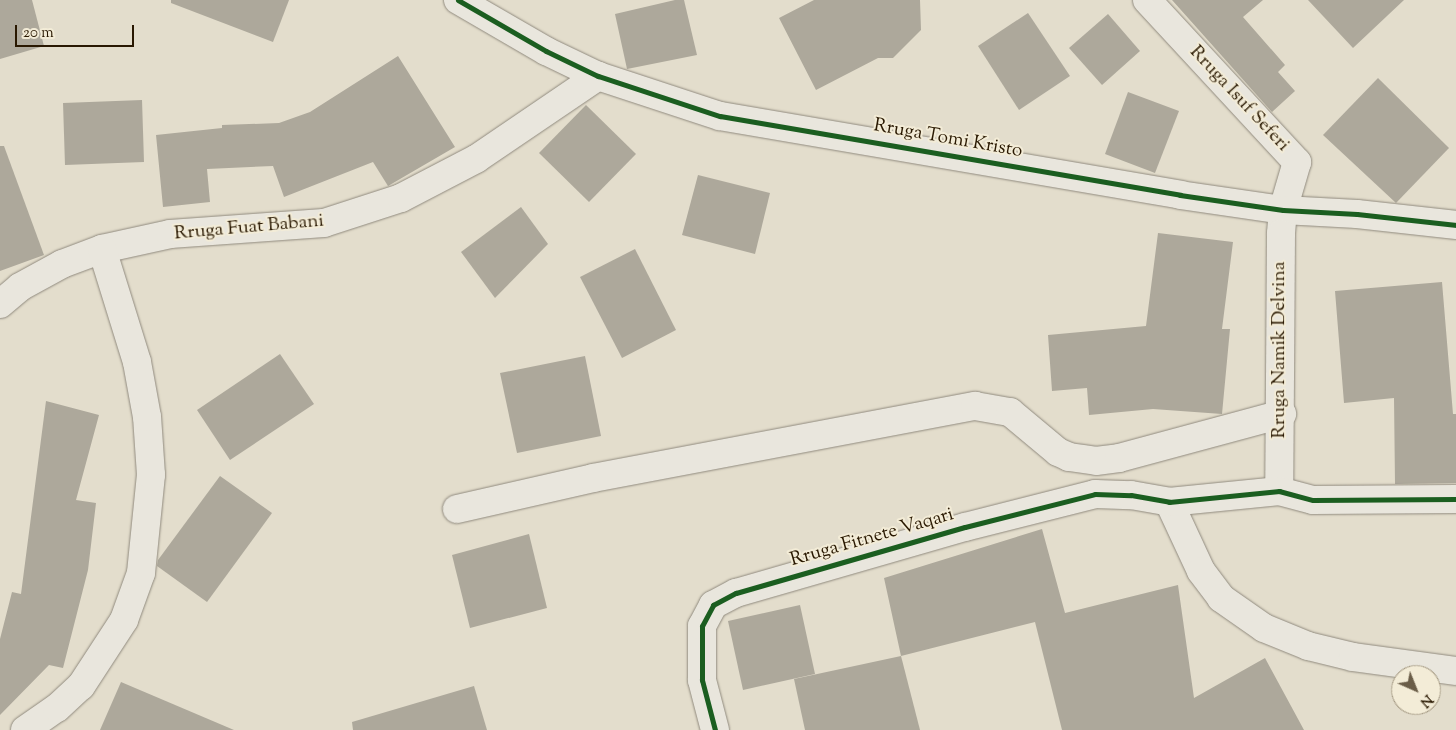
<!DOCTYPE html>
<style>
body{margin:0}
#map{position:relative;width:1456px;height:730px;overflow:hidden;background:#e3ddcc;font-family:"Sorts Mill Goudy",serif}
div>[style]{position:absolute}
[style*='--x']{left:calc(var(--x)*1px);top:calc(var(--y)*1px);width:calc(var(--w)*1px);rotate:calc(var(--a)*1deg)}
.building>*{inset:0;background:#ada89b}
.roads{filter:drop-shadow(0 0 1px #908a7e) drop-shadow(0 0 1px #908a7e)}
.street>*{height:28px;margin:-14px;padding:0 14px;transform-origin:14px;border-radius:14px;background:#e9e6dd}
.cycleway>*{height:5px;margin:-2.5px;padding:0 2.5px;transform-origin:2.5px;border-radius:2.5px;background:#1b5e20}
span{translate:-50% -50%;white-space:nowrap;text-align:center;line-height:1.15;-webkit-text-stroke:4px #f3ecd7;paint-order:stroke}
.street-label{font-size:19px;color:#291801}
.north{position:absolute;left:1391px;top:665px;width:50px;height:50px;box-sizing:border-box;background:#f3ecd7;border:1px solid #a29781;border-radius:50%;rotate:136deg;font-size:14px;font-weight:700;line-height:20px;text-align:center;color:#291801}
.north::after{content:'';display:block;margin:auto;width:18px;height:22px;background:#6a5d48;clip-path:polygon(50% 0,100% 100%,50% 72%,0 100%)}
.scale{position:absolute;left:15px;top:25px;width:119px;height:22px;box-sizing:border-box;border:2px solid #291801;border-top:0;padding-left:6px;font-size:15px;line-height:18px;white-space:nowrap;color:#291801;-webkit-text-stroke:4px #f3ecd7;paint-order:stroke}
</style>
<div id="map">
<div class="building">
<div style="clip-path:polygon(0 0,32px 0,44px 46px,0 59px)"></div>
<div style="clip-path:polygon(171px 0,289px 0,273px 42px,171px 3px)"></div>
<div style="clip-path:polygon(675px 0,684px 0,697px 55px,627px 69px,615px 14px)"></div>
<div style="clip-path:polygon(814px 0,920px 0,921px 30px,893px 58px,878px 58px,816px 90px,779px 18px)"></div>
<div style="clip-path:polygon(1172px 0,1263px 0,1243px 17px,1285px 65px,1278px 72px,1295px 91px,1272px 112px)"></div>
<div style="clip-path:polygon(1308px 0,1404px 0,1353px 48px)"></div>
<div style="clip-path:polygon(1028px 13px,1070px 76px,1019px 110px,978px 46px)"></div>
<div style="clip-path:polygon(1108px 14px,1140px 51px,1102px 85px,1069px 48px)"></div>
<div style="clip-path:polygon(398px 56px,455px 147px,388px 186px,373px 162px,284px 197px,273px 166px,207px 169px,210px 202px,163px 207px,156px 135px,222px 128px,222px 125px,279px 123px,310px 112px)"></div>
<div style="clip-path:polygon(1378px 78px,1449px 148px,1396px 203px,1323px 135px)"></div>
<div style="clip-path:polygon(1128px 92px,1179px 111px,1155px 173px,1105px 154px)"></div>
<div style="clip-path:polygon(142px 100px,144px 162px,65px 165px,63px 103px)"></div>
<div style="clip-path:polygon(586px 105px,636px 154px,589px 202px,539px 153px)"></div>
<div style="clip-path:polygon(0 146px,4px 146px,44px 255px,0 271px)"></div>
<div style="clip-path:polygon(698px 175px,770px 193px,755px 254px,682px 235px)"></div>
<div style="clip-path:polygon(521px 207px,548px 244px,495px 298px,461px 252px)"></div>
<div style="clip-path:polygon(1158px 233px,1233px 242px,1222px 329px,1230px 329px,1222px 414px,1153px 409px,1089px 415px,1087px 388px,1052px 391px,1048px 335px,1146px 326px)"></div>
<div style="clip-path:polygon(635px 249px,676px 330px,622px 358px,580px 277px)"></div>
<div style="clip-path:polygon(1442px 282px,1453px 414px,1456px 414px,1456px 483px,1395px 484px,1394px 398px,1344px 403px,1335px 291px)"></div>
<div style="clip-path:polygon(280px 354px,314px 404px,230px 460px,197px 410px)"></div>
<div style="clip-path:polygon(585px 356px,601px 436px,517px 453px,500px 373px)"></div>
<div style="clip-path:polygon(46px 401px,99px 415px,76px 500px,96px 503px,88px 570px,63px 668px,49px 665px,0 715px,0 639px,12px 592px,21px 594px)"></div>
<div style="clip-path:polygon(220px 476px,272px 513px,207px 602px,157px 566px,158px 560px)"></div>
<div style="clip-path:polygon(1042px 529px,1065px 613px,1178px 585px,1194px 698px,1265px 658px,1304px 730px,1062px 730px,1035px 622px,901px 656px,884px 578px)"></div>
<div style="clip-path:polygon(529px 534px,547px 608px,470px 628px,452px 555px)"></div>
<div style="clip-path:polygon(800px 605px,815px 674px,743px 690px,728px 621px)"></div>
<div style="clip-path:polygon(901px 656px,920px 730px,805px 730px,794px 679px)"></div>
<div style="clip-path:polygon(121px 682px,234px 730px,100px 730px)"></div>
<div style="clip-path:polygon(474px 686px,487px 730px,353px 730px,352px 722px)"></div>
</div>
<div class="roads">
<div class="street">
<div style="--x:458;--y:0;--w:102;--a:30.1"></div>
<div style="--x:546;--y:51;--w:58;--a:25.7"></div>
<div style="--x:598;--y:76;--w:128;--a:18.2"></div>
<div style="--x:720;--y:116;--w:467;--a:9.7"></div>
<div style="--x:1180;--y:195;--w:104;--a:8.3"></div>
<div style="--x:1283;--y:210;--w:74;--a:3.1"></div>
<div style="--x:1357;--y:214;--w:100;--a:6.3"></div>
<div style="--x:1147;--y:0;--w:221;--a:47.2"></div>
<div style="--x:1297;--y:162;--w:50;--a:106.3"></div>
<div style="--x:1283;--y:210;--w:24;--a:95"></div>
<div style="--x:1281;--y:234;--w:257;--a:90.4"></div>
<div style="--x:0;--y:304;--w:26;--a:-40"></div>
<div style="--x:20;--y:287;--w:48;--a:-28.7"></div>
<div style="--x:62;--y:264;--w:43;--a:-20.6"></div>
<div style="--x:102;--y:249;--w:70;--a:-12.4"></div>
<div style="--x:170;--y:234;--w:154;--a:-4.1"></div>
<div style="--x:324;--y:223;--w:81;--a:-18"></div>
<div style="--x:401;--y:198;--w:85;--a:-27.5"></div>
<div style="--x:476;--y:159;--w:148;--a:-34.2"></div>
<div style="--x:1169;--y:502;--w:76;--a:65.1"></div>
<div style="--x:1201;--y:571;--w:34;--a:53"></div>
<div style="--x:1221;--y:598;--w:52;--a:34.9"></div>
<div style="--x:1264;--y:628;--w:48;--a:22.2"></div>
<div style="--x:1308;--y:646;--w:46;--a:13.7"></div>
<div style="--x:1353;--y:657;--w:104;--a:7.7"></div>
<div style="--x:457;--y:509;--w:139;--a:-12.8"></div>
<div style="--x:593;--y:478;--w:389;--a:-10.7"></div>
<div style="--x:975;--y:406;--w:36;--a:10"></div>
<div style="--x:1010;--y:412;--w:62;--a:39.8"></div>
<div style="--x:1058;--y:452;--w:12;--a:24"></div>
<div style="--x:1069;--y:457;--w:27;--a:8"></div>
<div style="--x:1096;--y:461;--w:23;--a:-7"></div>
<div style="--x:1119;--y:458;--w:169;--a:-15.1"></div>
<div style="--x:25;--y:730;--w:39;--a:-35"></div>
<div style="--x:57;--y:708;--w:33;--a:-43"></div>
<div style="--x:81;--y:686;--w:79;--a:-56.9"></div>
<div style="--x:124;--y:620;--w:50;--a:-70.1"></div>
<div style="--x:141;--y:573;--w:99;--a:-84.2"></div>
<div style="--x:151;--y:475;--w:58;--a:-93.9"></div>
<div style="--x:147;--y:417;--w:56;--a:-100.3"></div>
<div style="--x:137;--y:362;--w:118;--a:-107.2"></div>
<div style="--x:715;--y:730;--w:52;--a:-104.6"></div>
<div style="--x:702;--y:680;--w:54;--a:-90"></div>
<div style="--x:702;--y:626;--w:24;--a:-62"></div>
<div style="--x:713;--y:605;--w:26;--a:-28"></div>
<div style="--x:736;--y:593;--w:238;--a:-16.1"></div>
<div style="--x:965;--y:527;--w:134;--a:-14.2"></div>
<div style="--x:1095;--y:494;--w:36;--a:2"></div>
<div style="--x:1131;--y:495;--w:39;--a:10"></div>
<div style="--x:1169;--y:502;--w:111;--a:-5.7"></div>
<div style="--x:1279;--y:491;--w:35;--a:15"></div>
<div style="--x:1313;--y:500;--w:143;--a:-0.4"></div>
</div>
</div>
<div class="cycleway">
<div style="--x:458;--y:0;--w:102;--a:30.1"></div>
<div style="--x:546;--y:51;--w:58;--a:25.7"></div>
<div style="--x:598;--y:76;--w:128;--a:18.2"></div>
<div style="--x:720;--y:116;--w:467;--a:9.7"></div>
<div style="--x:1180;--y:195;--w:104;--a:8.3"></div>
<div style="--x:1283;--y:210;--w:74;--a:3.1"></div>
<div style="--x:1357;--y:214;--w:100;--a:6.3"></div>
<div style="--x:715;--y:730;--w:52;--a:-104.6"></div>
<div style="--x:702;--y:680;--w:54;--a:-90"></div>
<div style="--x:702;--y:626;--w:24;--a:-62"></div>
<div style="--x:713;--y:605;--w:26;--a:-28"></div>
<div style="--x:736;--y:593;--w:238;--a:-16.1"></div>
<div style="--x:965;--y:527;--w:134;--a:-14.2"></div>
<div style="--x:1095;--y:494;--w:36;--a:2"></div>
<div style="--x:1131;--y:495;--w:39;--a:10"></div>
<div style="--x:1169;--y:502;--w:111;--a:-5.7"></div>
<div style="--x:1279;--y:491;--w:35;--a:15"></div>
<div style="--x:1313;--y:500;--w:143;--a:-0.4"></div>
</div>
<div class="street-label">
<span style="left:1239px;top:99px;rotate:47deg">Rruga Isuf Seferi</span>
<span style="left:948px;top:139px;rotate:10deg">Rruga Tomi Kristo</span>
<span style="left:249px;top:228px;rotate:-5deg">Rruga Fuat Babani</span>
<span style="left:1280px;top:350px;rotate:-90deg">Rruga Namik Delvina</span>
<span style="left:872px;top:538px;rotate:-16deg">Rruga Fitnete Vaqari</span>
</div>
<div class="north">N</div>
<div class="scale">20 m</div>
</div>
